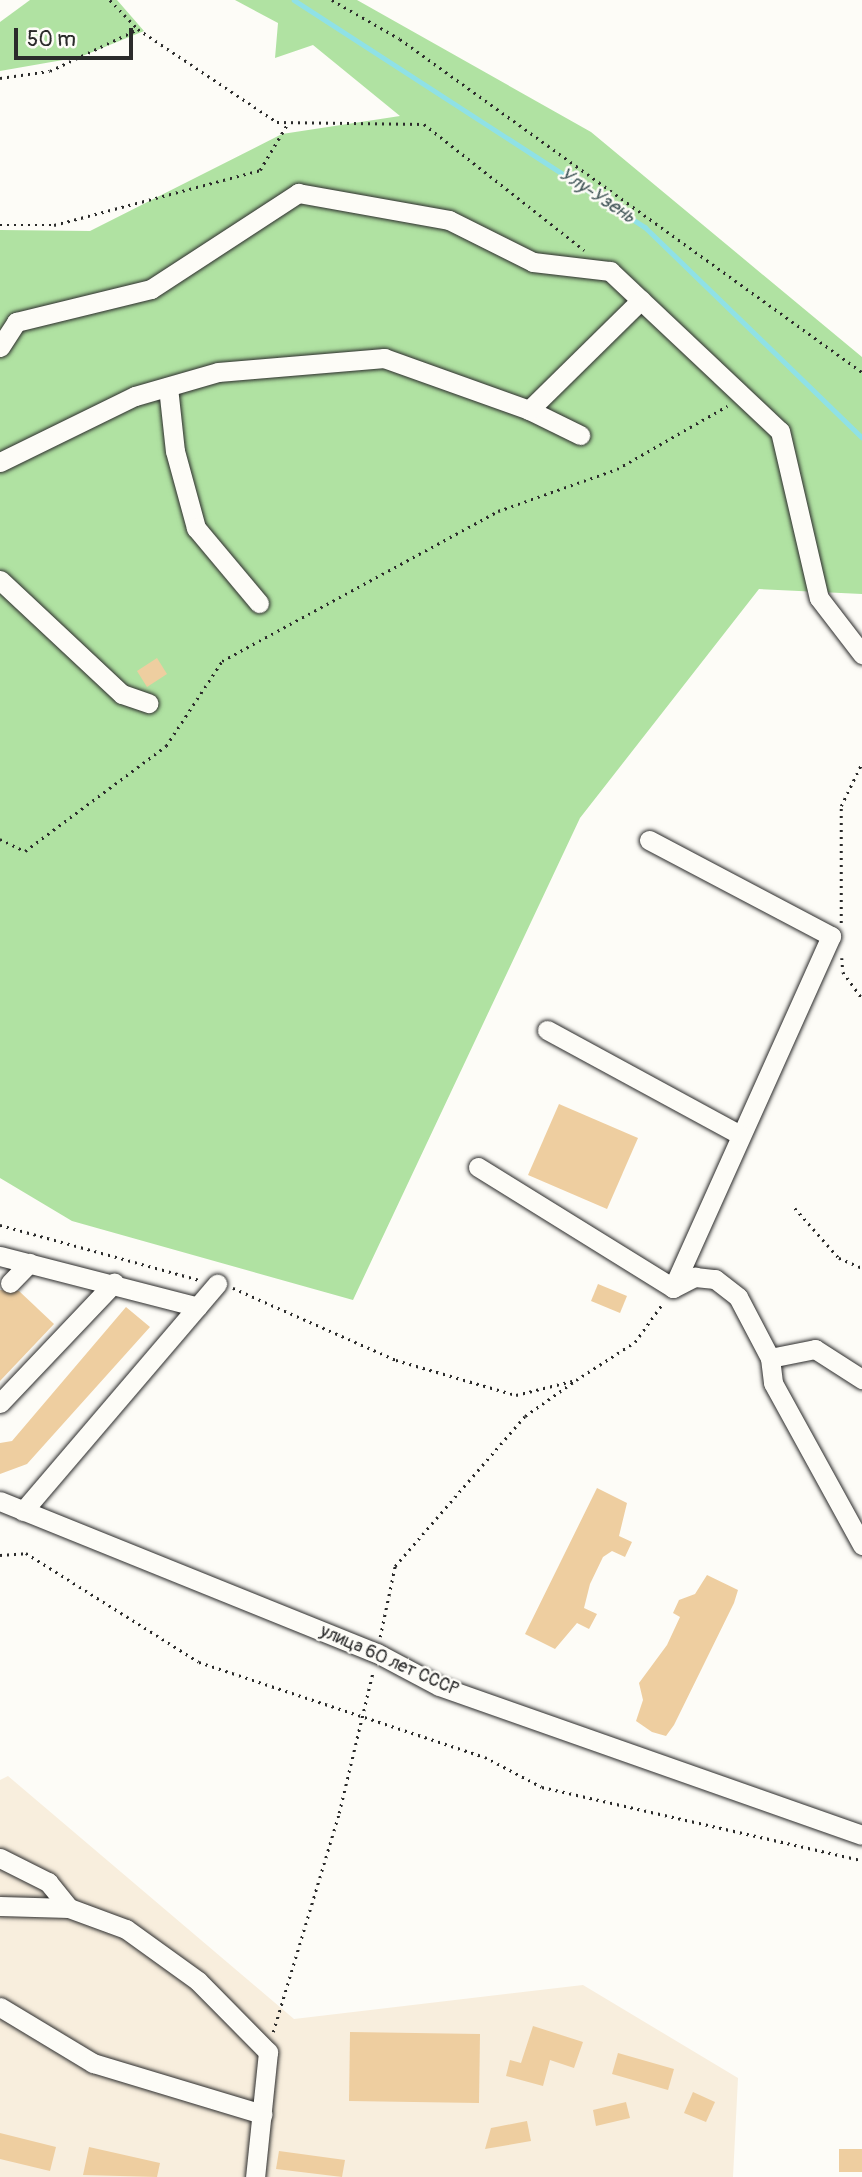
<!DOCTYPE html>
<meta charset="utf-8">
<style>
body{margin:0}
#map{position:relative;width:862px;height:2177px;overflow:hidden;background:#fdfcf7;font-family:Pangolin,sans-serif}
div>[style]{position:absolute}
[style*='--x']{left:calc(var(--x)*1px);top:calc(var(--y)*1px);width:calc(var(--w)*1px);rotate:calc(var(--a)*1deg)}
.built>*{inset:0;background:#f8eedd}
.green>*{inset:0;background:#b0e2a2}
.stream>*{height:4.5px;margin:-2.25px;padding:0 2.25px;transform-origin:2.25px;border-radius:2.25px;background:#8fe1e6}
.building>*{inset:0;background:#eecea0}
.path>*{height:2.5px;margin-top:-1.25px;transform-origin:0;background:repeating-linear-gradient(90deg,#2b2b2b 0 2px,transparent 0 7px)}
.roads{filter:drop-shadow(0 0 2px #2b2b2b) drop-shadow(0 0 2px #2b2b2b)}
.minor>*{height:19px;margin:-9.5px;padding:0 9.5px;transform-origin:9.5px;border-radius:9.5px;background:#fdfcf7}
span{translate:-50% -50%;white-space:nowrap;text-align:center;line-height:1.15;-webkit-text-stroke:5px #fdfcf7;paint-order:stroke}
.street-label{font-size:18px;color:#2b2b2b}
.water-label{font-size:19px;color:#44585a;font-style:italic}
.scale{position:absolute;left:14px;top:28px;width:119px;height:32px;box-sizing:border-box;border:4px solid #2b2b2b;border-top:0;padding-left:9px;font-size:21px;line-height:24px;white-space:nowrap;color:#2b2b2b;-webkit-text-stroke:5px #fdfcf7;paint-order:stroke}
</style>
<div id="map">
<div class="built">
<div style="clip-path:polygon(8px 1776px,294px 2019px,583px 1985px,738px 2078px,733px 2177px,0 2177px,0 1780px)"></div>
</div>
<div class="green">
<div style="clip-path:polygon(30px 0,117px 0,144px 31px,80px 57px,0 71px,0 22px)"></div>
<div style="clip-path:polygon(235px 0,357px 0,591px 132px,862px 357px,862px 594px,759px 589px,580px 818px,353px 1300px,72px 1221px,0 1178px,0 230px,90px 231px,282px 134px,400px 116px,313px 45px,275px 58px,278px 23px)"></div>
</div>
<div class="stream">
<div style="--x:294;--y:0;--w:418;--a:32.9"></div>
<div style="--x:645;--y:227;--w:302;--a:44.1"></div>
</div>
<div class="building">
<div style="clip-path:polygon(157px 658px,167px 674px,147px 687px,137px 671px)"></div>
<div style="clip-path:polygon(559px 1104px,638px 1138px,607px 1209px,528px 1175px)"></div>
<div style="clip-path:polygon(598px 1284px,627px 1296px,620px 1313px,591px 1301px)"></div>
<div style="clip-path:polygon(0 1290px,19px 1291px,54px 1324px,0 1381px)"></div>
<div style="clip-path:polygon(126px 1307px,150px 1327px,27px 1464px,0 1474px,0 1443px,12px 1441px)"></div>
<div style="clip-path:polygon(597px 1488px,627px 1503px,619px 1536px,632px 1542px,625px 1557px,612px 1551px,603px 1557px,590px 1584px,584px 1608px,597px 1614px,589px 1629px,577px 1623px,555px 1649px,525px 1634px)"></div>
<div style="clip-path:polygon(707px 1575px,738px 1590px,734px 1603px,674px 1725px,666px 1736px,652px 1732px,636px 1721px,643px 1700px,639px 1683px,667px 1645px,680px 1617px,673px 1613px,679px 1600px,695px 1594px)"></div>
<div style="clip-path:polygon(533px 2026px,583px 2042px,574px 2068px,550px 2060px,543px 2086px,506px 2076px,510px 2060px,521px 2063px)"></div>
<div style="clip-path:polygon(350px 2032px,480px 2034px,479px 2103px,349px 2101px)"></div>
<div style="clip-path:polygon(618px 2053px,674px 2069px,668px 2090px,612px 2074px)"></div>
<div style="clip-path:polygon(693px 2092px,715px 2102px,706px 2122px,684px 2113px)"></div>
<div style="clip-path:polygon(626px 2102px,630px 2118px,596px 2126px,593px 2110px)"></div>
<div style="clip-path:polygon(527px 2121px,531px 2141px,485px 2149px,491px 2128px)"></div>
<div style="clip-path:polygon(0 2133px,56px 2147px,50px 2171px,0 2159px)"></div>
<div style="clip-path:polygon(89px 2147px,160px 2163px,157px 2177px,83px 2175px)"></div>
<div style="clip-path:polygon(839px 2149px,862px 2149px,862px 2172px,839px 2172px)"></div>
<div style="clip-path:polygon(279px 2151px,345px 2160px,342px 2177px,276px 2169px)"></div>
</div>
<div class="path">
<div style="--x:110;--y:0;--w:40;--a:46"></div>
<div style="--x:332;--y:0;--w:78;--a:29.8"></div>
<div style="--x:400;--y:39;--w:570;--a:35.78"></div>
<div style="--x:0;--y:78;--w:50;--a:-8"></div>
<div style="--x:50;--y:71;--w:98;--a:-25.5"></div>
<div style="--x:138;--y:29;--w:167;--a:33.8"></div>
<div style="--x:277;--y:122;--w:147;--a:0.8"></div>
<div style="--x:424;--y:124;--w:204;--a:38.2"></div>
<div style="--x:0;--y:225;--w:54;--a:0"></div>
<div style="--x:54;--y:225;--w:213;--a:-14.9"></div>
<div style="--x:260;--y:170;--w:55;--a:-59.2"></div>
<div style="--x:0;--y:839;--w:28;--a:26"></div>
<div style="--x:25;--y:851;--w:176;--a:-36.7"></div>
<div style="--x:166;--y:746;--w:102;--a:-56.6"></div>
<div style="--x:222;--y:661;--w:314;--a:-28.5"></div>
<div style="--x:498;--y:511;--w:126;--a:-19.4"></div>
<div style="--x:617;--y:469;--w:127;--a:-29.8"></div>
<div style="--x:841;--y:923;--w:117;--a:-90"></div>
<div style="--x:841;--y:806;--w:48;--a:-64"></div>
<div style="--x:842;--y:958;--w:14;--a:86"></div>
<div style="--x:843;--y:972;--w:32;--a:54"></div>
<div style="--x:795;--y:1208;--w:67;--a:48.7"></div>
<div style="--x:839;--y:1258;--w:25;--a:23"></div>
<div style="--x:0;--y:1225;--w:206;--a:15.4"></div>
<div style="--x:233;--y:1288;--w:178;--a:23.8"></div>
<div style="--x:396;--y:1360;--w:125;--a:16.3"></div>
<div style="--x:516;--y:1395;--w:62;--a:-14"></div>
<div style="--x:576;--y:1380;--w:70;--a:-32.8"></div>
<div style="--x:635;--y:1342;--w:48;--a:-54.3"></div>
<div style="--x:0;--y:1555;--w:26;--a:-4"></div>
<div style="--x:26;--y:1553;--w:204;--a:32.2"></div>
<div style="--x:199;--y:1662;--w:301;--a:18.4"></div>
<div style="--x:485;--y:1757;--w:64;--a:27.8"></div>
<div style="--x:542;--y:1787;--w:328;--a:12.9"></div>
<div style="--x:380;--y:1637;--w:73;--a:-78.1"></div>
<div style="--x:395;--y:1566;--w:198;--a:-49.1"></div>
<div style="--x:525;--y:1416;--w:62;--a:-35.2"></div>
<div style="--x:273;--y:2032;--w:229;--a:-73.2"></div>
<div style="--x:339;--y:1813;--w:146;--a:-76.5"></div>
</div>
<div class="roads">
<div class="minor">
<div style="--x:0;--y:347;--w:30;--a:-57"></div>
<div style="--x:16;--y:322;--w:139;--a:-13.7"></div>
<div style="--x:151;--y:289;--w:176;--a:-33.1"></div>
<div style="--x:298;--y:193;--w:153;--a:10.1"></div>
<div style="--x:449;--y:220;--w:94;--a:26.6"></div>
<div style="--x:533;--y:262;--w:78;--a:6.7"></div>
<div style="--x:610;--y:271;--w:233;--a:43.3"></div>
<div style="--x:780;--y:431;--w:171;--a:76.9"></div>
<div style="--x:819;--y:598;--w:71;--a:52.5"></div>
<div style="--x:168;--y:387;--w:64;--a:83.8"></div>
<div style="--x:175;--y:451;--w:80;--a:74.7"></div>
<div style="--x:196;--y:528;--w:98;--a:50"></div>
<div style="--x:529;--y:410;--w:57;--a:26.1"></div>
<div style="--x:0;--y:462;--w:150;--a:-26.1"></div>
<div style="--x:135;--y:396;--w:86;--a:-16.1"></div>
<div style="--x:218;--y:372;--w:167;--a:-4.8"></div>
<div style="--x:384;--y:358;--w:154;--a:19.7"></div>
<div style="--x:529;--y:410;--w:157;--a:-44.5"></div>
<div style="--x:0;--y:580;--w:167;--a:43.1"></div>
<div style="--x:122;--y:694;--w:28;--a:19"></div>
<div style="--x:649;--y:840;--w:206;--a:27.8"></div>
<div style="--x:831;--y:936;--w:386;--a:114.2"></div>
<div style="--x:547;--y:1030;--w:220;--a:28.5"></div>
<div style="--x:478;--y:1167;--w:229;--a:31.8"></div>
<div style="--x:0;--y:1256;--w:204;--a:14.4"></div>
<div style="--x:10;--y:1283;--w:28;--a:-46"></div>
<div style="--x:673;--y:1288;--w:25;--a:-27"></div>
<div style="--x:695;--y:1277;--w:20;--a:6"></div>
<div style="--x:715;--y:1279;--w:29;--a:38"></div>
<div style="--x:738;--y:1297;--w:69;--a:62.3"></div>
<div style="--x:770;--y:1358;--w:25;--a:83"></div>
<div style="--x:773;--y:1383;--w:185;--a:61.2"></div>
<div style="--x:770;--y:1358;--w:46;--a:-11.3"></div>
<div style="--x:815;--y:1349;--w:56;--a:32.6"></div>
<div style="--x:0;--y:1403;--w:166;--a:-46.5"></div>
<div style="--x:0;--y:1501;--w:406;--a:22"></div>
<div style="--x:377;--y:1653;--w:70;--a:28"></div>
<div style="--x:439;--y:1686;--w:448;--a:19.4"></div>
<div style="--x:23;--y:1511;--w:299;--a:-49.5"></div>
<div style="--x:0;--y:1858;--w:54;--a:26.6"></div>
<div style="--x:48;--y:1882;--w:33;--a:51"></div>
<div style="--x:0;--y:1906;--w:69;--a:1.7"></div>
<div style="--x:69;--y:1908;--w:61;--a:20.2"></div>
<div style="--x:126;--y:1929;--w:89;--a:35.8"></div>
<div style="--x:198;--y:1981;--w:100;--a:45.4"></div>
<div style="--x:268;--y:2052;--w:126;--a:95.9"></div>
<div style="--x:0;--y:2007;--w:109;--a:31.1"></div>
<div style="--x:93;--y:2063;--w:177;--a:16.8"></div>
</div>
</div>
<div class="street-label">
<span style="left:389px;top:1661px;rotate:24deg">улица 60 лет СССР</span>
</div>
<div class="water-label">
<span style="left:597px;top:196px;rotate:33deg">Улу-Узень</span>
</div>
<div class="scale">50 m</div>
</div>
